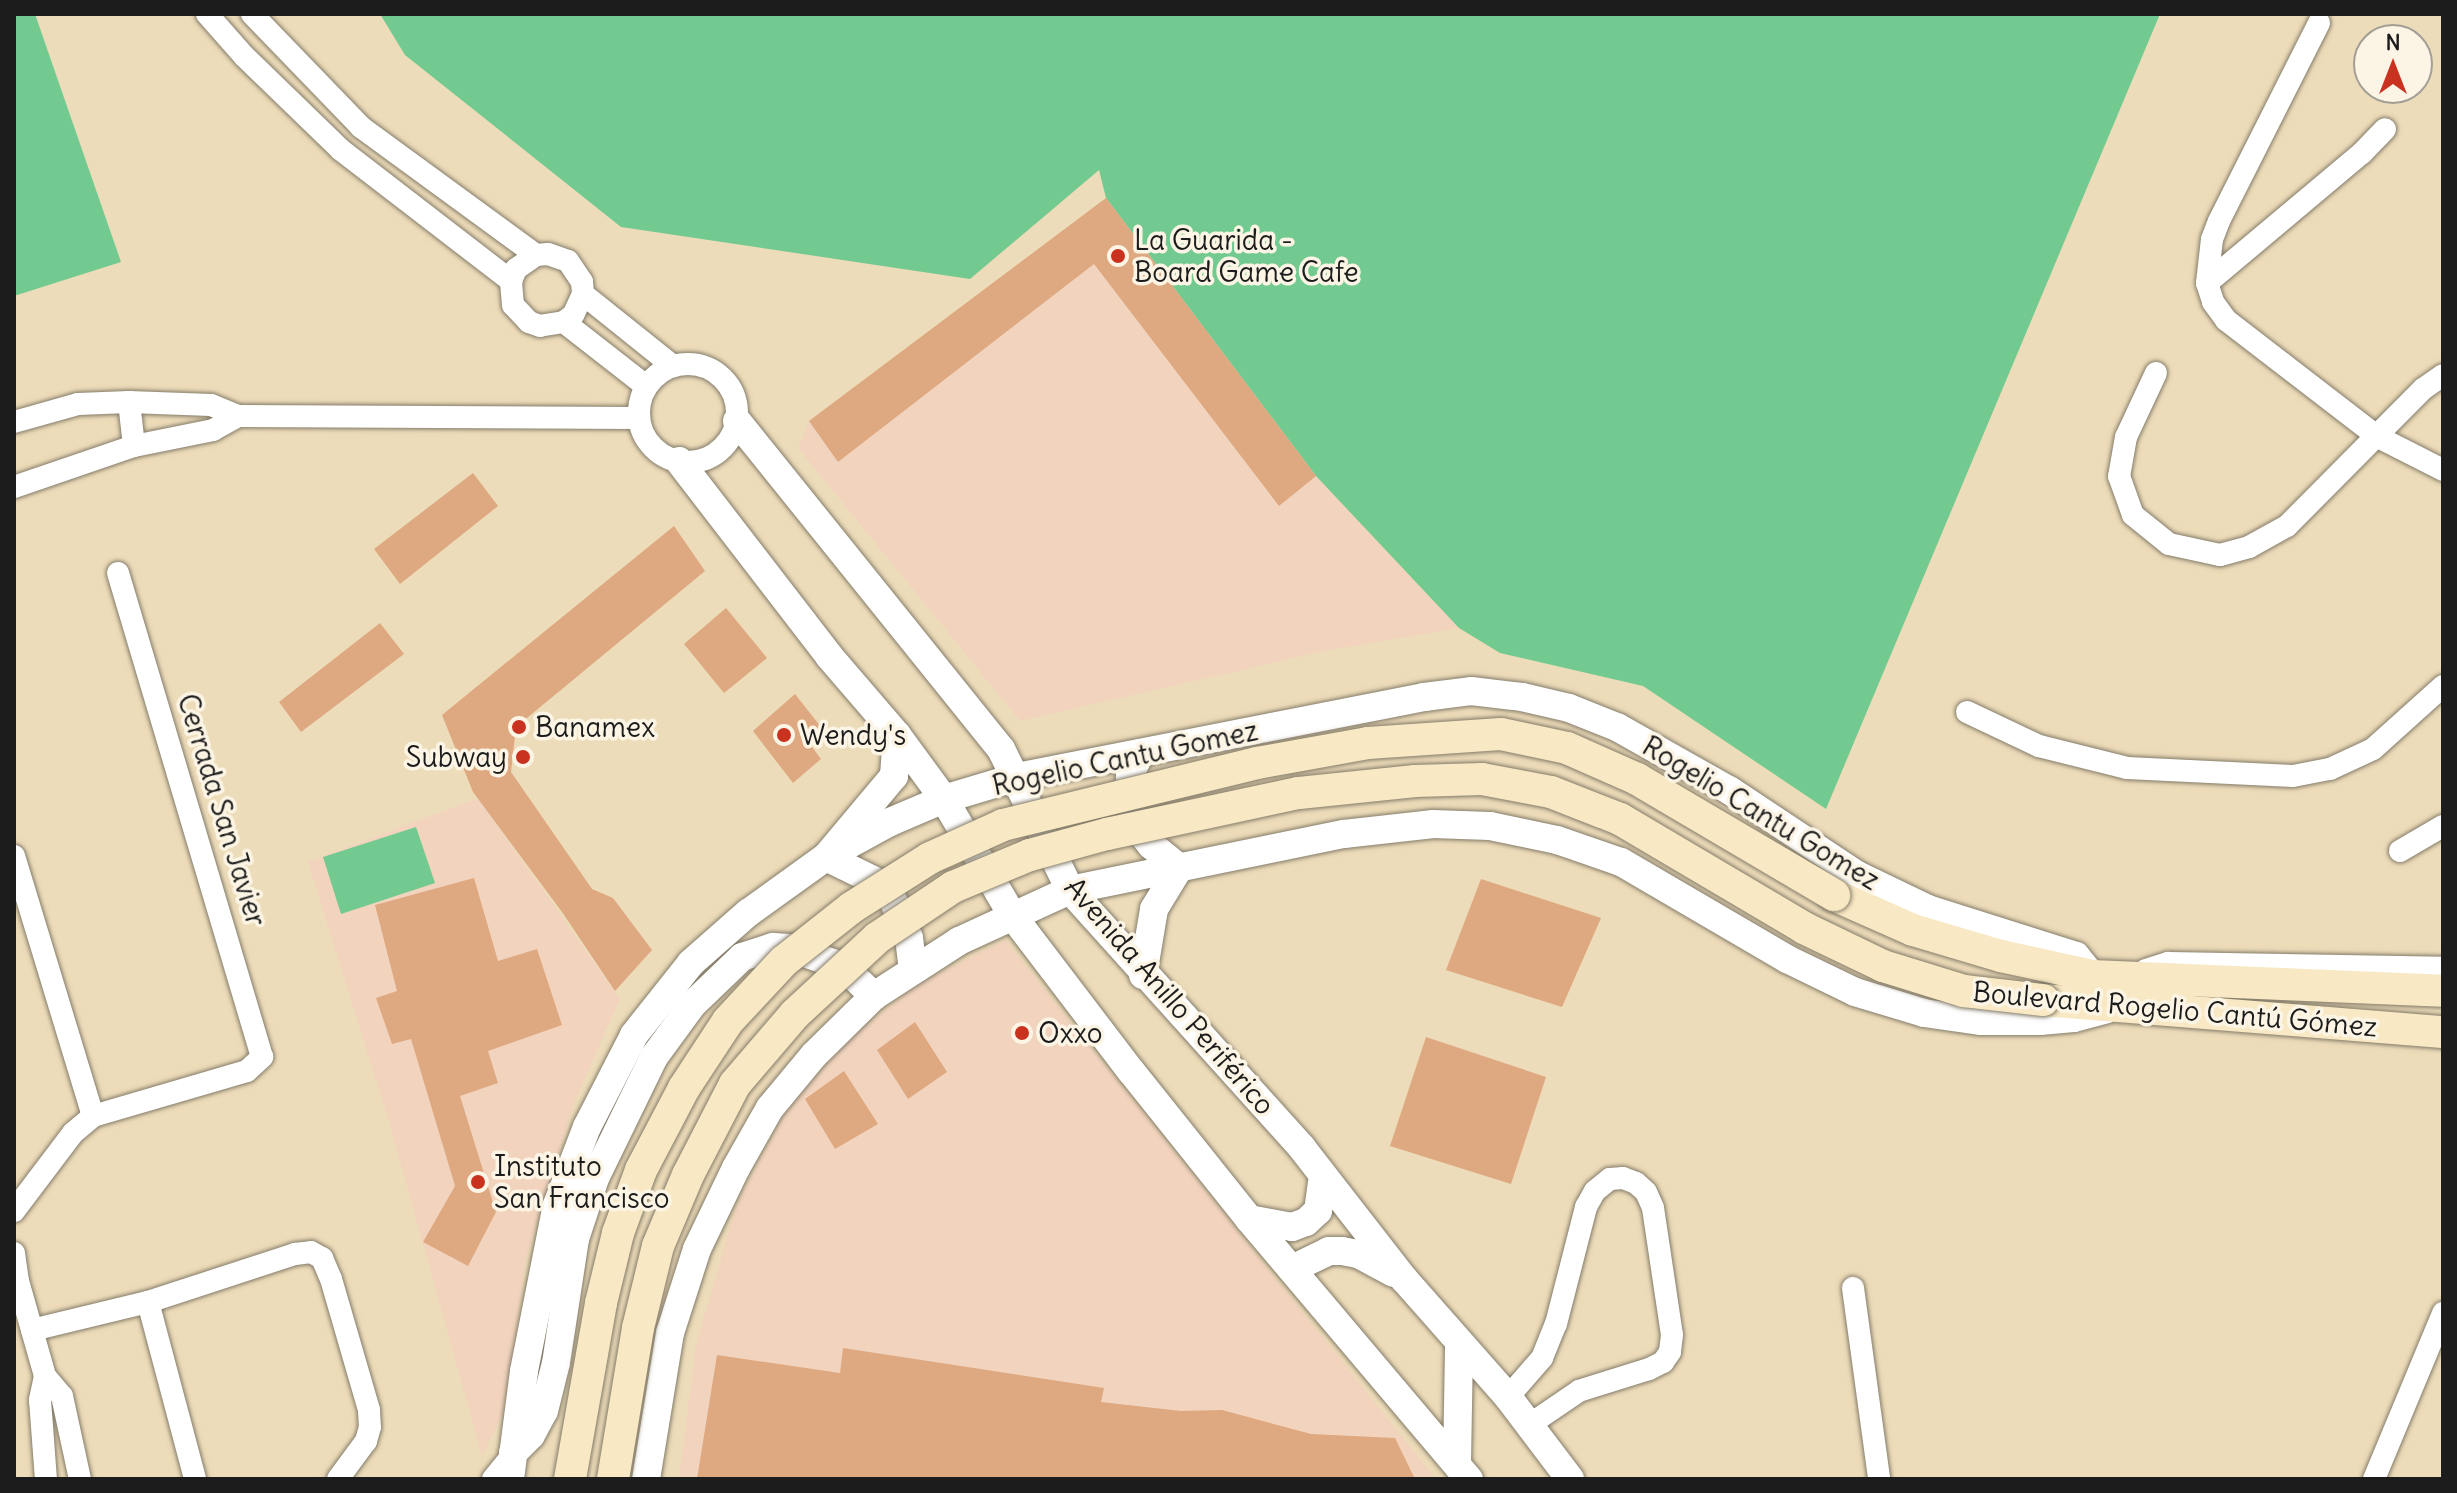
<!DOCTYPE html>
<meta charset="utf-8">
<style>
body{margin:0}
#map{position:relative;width:2457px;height:1493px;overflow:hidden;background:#eddcb9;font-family:Delius,sans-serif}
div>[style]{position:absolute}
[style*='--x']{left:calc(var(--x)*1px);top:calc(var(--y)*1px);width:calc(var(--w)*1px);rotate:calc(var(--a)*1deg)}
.built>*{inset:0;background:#f2d4be}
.green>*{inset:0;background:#72ca90}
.building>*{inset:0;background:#dea880}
.roads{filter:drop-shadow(0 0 2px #847c6a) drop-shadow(0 0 2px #847c6a)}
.minor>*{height:22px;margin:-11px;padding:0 11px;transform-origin:11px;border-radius:11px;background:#fff}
.minor>.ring{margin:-11px;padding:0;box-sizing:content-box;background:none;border:22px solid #fff;border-radius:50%}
.tertiary>*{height:28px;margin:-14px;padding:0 14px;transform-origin:14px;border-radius:14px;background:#fff}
.secondary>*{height:32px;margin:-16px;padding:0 16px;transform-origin:16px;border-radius:16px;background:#f8e8c3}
.bridges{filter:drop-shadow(0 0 2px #847c6a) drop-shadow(0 0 2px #847c6a)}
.secondary-bridge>*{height:32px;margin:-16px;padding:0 16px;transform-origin:16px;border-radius:16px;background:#f8e8c3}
.dots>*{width:22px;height:22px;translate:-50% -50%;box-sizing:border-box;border:4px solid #fcf5e5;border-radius:50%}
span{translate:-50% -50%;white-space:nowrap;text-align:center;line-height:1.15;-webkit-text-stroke:7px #fcf5e5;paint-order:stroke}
.poi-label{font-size:28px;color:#1c1c1c}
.left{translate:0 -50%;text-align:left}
.right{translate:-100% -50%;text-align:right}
.street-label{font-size:28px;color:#1c1c1c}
.frame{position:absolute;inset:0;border:16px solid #1c1c1c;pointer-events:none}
.north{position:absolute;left:2353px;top:24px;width:80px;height:80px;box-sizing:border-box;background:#fcf5e5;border:2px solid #a29e95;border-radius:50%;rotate:0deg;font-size:22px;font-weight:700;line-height:32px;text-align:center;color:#1c1c1c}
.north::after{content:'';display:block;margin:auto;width:28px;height:36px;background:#c8321e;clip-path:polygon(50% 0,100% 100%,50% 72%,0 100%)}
</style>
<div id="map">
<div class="built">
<div style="clip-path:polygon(1106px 198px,1316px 476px,1459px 628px,1325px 651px,1020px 721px,798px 448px,809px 421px)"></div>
<div style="clip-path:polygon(478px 798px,620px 999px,574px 1103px,525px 1261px,508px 1402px,482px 1456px,389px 1122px,308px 862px)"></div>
<div style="clip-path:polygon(1005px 940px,1436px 1479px,679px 1479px,696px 1345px,738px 1200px,785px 1113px,845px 1042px,919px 983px)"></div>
</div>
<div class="green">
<div style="clip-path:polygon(14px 14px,35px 14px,121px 262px,14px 296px)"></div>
<div style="clip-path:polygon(380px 14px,2160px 14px,1826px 809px,1643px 686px,1500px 653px,1459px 628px,1316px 476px,1106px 198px,1099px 170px,970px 279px,621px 227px,405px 55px)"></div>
<div style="clip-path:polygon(416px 827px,435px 883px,341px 914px,323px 857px)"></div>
</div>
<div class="building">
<div style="clip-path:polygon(1106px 198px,1316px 476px,1279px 506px,1094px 264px,838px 462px,809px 421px)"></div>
<div style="clip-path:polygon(473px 473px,498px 506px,400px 584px,374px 549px)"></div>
<div style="clip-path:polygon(674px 526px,705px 571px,516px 727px,511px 772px,592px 889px,613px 898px,652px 950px,615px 991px,562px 912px,473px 792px,442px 715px)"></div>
<div style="clip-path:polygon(726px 608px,767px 658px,724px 693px,684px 644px)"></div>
<div style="clip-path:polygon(380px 623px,404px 654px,301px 732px,279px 702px)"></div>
<div style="clip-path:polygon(795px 694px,821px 727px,806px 739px,821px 759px,793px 783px,753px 731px)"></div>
<div style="clip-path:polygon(474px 878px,498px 961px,537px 949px,562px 1025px,488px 1051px,498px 1083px,460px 1096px,496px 1212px,468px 1266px,423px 1242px,455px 1186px,411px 1039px,392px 1044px,376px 998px,397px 991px,375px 905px)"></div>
<div style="clip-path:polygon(1481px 879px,1601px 918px,1562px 1007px,1446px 970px)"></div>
<div style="clip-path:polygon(915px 1022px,947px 1072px,908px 1099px,877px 1050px)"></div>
<div style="clip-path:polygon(1426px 1037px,1546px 1077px,1511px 1184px,1390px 1146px)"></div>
<div style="clip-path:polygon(844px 1071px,878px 1124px,835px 1149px,805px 1099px)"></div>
<div style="clip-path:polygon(843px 1348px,1104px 1388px,1101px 1402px,1181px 1411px,1222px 1410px,1311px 1434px,1395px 1438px,1415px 1479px,697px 1479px,717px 1355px,840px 1373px)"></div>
</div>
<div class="roads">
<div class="minor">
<div style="--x:207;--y:14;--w:56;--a:48.6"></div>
<div style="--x:244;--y:56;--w:135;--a:44.1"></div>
<div style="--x:341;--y:150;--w:215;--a:37.6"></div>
<div style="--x:252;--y:14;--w:157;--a:46"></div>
<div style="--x:361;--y:127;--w:217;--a:36.2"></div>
<div style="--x:2319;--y:23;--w:222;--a:116.8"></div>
<div style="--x:2219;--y:221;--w:19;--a:111"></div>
<div style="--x:2212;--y:239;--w:44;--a:96.5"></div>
<div style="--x:2207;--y:283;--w:20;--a:72"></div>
<div style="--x:2213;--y:302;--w:22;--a:54"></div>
<div style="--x:2226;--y:320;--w:192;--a:37.6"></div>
<div style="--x:2378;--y:437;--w:73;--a:26.9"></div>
<div style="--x:2207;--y:283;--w:202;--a:-40"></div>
<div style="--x:2362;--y:153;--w:33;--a:-46"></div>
<div style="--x:583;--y:294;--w:23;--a:115"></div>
<div style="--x:573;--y:315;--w:11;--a:142"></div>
<div style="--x:564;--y:322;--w:24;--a:171"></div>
<div style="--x:540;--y:326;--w:12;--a:-160"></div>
<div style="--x:529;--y:322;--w:23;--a:-133"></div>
<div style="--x:513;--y:305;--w:24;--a:-95"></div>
<div style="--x:511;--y:281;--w:13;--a:-67"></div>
<div style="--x:516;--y:269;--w:24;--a:-35"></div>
<div style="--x:536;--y:255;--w:12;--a:-5"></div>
<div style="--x:548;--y:254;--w:21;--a:19"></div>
<div style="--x:568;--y:261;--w:25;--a:56"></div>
<div style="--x:582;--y:282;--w:12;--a:85"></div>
<div style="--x:583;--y:294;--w:115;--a:38.7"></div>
<div style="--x:564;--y:322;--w:104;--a:38"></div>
<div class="ring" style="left:639px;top:364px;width:76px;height:76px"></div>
<div style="--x:2156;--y:373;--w:71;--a:115.1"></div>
<div style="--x:2126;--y:437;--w:40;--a:100"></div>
<div style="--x:2119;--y:476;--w:41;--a:70.3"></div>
<div style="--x:2133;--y:515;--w:46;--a:38.9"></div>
<div style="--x:2169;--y:544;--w:52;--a:12.2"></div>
<div style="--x:2220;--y:555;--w:30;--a:-15"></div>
<div style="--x:2249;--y:547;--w:43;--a:-28.9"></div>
<div style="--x:2287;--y:526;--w:193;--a:-45.2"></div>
<div style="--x:2423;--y:389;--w:24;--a:-35"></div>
<div style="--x:129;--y:402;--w:44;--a:83.5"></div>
<div style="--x:14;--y:422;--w:66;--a:-15.7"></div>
<div style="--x:78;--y:404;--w:51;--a:-2.2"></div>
<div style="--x:129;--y:402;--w:82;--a:2.1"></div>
<div style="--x:211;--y:405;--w:29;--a:22"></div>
<div style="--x:238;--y:416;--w:401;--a:0.3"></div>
<div style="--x:14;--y:487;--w:127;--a:-18.9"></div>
<div style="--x:134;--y:446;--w:81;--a:-11.4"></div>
<div style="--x:213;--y:430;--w:29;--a:-29"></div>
<div style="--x:1967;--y:712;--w:80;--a:25.3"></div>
<div style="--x:2039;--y:746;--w:91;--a:14"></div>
<div style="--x:2127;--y:768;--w:166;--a:2.8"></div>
<div style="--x:2293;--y:776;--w:38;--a:-11"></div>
<div style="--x:2330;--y:769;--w:47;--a:-24.9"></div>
<div style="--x:2373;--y:749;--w:94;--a:-42"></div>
<div style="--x:2400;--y:851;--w:50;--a:-30.2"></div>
<div style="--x:14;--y:856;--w:272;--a:73.1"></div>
<div style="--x:2146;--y:970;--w:23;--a:-18"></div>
<div style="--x:2168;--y:963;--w:275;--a:1"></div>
<div style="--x:14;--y:1211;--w:98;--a:-52.9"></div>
<div style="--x:73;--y:1133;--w:26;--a:-40"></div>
<div style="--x:93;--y:1116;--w:160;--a:-16.3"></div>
<div style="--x:247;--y:1071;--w:21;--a:-43"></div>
<div style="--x:262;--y:1057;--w:505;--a:-106.57"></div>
<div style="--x:14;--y:1253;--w:28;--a:82"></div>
<div style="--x:18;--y:1281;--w:99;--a:74.1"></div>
<div style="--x:45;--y:1376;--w:26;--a:50"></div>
<div style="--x:62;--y:1396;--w:85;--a:77.8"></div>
<div style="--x:1853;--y:1288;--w:193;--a:82.2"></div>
<div style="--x:148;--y:1302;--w:183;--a:75.1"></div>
<div style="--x:32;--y:1330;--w:119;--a:-13.6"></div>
<div style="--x:148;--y:1302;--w:155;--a:-18.1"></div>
<div style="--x:295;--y:1254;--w:16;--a:-7"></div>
<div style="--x:311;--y:1252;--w:13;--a:29"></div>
<div style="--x:322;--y:1258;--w:23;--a:67"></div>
<div style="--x:331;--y:1279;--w:136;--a:73.8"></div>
<div style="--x:369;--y:1410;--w:17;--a:87"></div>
<div style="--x:370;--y:1427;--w:15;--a:106"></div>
<div style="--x:366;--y:1441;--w:47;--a:126.4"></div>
<div style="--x:45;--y:1376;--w:25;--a:102"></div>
<div style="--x:40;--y:1400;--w:79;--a:85.7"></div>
<div style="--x:1508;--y:1397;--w:52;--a:-48.9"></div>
<div style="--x:1542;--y:1358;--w:37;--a:-68"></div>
<div style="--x:1556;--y:1324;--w:121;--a:-75.6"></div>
<div style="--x:1586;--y:1207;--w:18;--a:-61"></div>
<div style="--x:1595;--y:1191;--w:19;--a:-39"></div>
<div style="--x:1610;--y:1179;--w:13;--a:-4"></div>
<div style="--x:1623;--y:1178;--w:14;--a:21"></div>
<div style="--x:1636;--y:1183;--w:13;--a:42"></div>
<div style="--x:1646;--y:1192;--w:17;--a:66"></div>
<div style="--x:1653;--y:1208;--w:128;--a:81.5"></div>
<div style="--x:1672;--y:1335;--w:17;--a:97"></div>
<div style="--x:1670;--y:1352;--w:12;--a:125"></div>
<div style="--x:1663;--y:1362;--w:16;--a:153"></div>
<div style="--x:1649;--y:1369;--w:73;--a:162.6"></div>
<div style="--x:1579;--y:1391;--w:60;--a:145.8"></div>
<div style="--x:493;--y:1479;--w:32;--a:-51"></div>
<div style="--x:2374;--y:1479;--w:180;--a:-67.4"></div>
</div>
<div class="tertiary">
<div style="--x:737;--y:421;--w:421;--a:51.2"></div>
<div style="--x:1001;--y:749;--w:157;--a:63.9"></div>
<div style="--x:1070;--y:890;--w:347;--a:48"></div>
<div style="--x:1302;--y:1148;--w:166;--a:52.1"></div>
<div style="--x:1404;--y:1279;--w:157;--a:48.6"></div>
<div style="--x:1508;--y:1397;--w:103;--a:52.9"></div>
<div style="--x:679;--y:461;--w:246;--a:52.4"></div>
<div style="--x:829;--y:656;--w:104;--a:49.3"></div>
<div style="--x:897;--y:735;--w:79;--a:53.7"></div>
<div style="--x:944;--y:799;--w:134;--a:59.6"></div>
<div style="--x:1012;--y:915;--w:196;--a:52.7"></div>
<div style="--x:1131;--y:1071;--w:189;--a:51.4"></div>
<div style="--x:1249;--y:1219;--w:341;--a:49.8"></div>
<div style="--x:897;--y:735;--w:41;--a:94.2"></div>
<div style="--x:894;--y:776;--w:106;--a:130"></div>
<div style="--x:826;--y:857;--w:52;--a:26.1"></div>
<div style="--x:873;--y:880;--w:21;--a:37"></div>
<div style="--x:890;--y:893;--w:49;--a:67.1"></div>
<div style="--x:909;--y:938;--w:31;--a:83"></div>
<div style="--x:1140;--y:753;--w:24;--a:114"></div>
<div style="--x:1130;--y:775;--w:26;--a:92"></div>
<div style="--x:1129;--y:801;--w:27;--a:75"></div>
<div style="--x:1136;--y:827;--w:23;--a:50"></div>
<div style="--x:1151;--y:845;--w:36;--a:39"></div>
<div style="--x:1143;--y:975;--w:67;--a:-80.5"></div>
<div style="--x:1154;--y:909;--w:48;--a:-58.6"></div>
<div style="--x:1249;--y:1219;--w:44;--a:10.5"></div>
<div style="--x:1292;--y:1227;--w:15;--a:-20"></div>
<div style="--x:1306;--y:1222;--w:16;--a:-43"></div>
<div style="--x:1318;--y:1211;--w:34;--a:-82"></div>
<div style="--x:1292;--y:1269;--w:41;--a:-25.9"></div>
<div style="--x:1329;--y:1251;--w:13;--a:0"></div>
<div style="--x:1342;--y:1251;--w:16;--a:11"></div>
<div style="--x:1358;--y:1254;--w:40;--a:28"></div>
<div style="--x:513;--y:1453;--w:25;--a:-45"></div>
<div style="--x:531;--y:1435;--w:27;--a:-62"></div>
<div style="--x:544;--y:1411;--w:49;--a:-76"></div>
<div style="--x:556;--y:1363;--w:125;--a:-81.3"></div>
<div style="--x:575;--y:1239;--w:64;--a:-71.8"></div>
<div style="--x:595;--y:1178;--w:135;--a:-64"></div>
<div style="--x:654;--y:1057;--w:64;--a:-53.8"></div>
<div style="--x:692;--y:1005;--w:69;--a:-43.8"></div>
<div style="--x:742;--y:957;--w:33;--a:-18"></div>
<div style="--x:773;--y:947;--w:17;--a:3"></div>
<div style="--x:790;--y:948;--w:46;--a:19.2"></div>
<div style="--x:833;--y:963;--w:21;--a:31"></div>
<div style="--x:851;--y:974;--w:32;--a:44"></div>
<div style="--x:1457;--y:1463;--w:119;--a:-89"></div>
<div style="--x:510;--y:1479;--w:109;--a:-82.6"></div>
<div style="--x:524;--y:1371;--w:169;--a:-78.8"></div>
<div style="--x:557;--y:1205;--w:84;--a:-69"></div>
<div style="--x:587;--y:1127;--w:103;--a:-62.9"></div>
<div style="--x:634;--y:1035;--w:92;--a:-51.6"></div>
<div style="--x:691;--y:963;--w:76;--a:-41.3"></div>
<div style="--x:748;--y:913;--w:96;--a:-35.7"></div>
<div style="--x:826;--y:857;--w:73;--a:-28.7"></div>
<div style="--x:890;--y:822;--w:59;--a:-23.1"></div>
<div style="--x:944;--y:799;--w:76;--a:-16.8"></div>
<div style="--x:1017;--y:777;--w:415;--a:-11.1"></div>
<div style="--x:1424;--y:697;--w:47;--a:-7.3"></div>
<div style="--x:1471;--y:691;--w:51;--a:6.7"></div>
<div style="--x:1522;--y:697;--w:48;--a:13.2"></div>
<div style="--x:1569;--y:708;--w:52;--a:21.6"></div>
<div style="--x:1617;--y:727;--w:129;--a:29.4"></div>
<div style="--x:1729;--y:790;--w:154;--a:33.6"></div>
<div style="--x:1857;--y:875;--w:79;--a:25.6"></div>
<div style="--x:1928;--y:909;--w:155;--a:17.6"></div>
<div style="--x:2076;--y:956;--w:26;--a:51"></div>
<div style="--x:646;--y:1479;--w:148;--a:-80.7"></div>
<div style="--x:670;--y:1333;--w:88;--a:-72.2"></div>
<div style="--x:697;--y:1249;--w:90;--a:-64.3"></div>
<div style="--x:736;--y:1168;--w:69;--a:-60.5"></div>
<div style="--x:770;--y:1108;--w:69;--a:-50.3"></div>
<div style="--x:814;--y:1055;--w:84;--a:-44.5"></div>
<div style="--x:874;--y:996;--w:101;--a:-32.9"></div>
<div style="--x:959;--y:941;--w:122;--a:-24.7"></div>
<div style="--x:1070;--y:890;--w:280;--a:-11.6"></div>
<div style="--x:1344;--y:834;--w:90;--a:-6.4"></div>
<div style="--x:1433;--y:824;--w:57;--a:2"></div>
<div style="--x:1490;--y:826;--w:68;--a:11.8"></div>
<div style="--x:1557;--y:840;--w:68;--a:19"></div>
<div style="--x:1621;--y:862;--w:192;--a:30.3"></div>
<div style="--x:1787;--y:959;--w:76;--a:25.9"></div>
<div style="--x:1855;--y:992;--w:72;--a:16.9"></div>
<div style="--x:1924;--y:1013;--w:58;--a:8"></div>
<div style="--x:1981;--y:1021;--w:59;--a:0"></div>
<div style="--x:2040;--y:1021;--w:34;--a:-5"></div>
<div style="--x:2074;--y:1018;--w:34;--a:-15"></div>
</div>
<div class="secondary">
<div style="--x:1834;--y:895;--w:86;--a:23.9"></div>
<div style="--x:1913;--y:930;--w:92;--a:16.5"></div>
<div style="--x:2001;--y:956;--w:93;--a:12.4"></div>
<div style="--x:2092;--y:976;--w:351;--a:2.4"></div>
<div style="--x:2043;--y:1000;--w:401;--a:4.6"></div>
</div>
</div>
<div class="bridges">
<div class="secondary-bridge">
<div style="--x:570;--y:1479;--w:179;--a:-80"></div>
<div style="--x:601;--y:1303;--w:72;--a:-76.3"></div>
<div style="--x:618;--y:1233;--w:67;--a:-69.9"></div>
<div style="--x:641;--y:1170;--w:93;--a:-62.3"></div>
<div style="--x:684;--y:1088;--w:80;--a:-56.7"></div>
<div style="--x:728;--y:1021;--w:82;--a:-47"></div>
<div style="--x:784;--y:961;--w:85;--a:-38.3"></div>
<div style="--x:851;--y:908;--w:93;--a:-32.3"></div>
<div style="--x:930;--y:858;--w:80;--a:-24.3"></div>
<div style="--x:1003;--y:825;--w:261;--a:-13.7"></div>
<div style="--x:1257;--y:763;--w:113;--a:-10.2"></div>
<div style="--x:1368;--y:743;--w:133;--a:-3.9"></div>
<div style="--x:1501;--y:734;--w:67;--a:12"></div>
<div style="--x:1567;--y:748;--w:77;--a:23.9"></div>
<div style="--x:1637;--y:779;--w:229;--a:30.5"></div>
<div style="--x:613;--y:1479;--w:153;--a:-80.6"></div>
<div style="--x:638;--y:1328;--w:84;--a:-76.3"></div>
<div style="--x:658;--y:1246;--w:77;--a:-67.1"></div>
<div style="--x:688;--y:1175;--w:102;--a:-62.7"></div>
<div style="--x:735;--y:1084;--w:92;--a:-49.4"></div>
<div style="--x:795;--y:1014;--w:112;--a:-42.8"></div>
<div style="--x:877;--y:938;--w:92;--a:-33.9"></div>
<div style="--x:953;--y:887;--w:83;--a:-22.6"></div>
<div style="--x:1030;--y:855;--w:80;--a:-15.3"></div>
<div style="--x:1107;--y:834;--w:196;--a:-12.1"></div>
<div style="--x:1299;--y:793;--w:117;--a:-5.9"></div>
<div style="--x:1415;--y:781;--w:67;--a:-1.7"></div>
<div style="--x:1482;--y:779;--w:70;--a:10.7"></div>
<div style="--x:1551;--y:792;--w:74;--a:21.4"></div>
<div style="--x:1620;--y:819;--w:214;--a:30.6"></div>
<div style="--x:1804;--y:928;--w:88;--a:25.7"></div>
<div style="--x:1883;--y:966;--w:85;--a:17.2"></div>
<div style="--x:1964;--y:991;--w:80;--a:6.5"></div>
</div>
</div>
<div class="dots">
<div style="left:1118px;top:256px;background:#c8321e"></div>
<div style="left:519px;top:727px;background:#c8321e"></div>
<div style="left:784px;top:735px;background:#c8321e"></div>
<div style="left:523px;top:757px;background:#c8321e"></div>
<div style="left:1022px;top:1033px;background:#c8321e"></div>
<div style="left:478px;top:1182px;background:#c8321e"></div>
</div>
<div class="poi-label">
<span class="left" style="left:1134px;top:256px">La Guarida -<br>Board Game Cafe</span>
<span class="left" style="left:535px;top:727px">Banamex</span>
<span class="left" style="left:800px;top:735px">Wendy's</span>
<span class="right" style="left:507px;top:757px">Subway</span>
<span class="left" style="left:1038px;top:1033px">Oxxo</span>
<span class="left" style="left:494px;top:1182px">Instituto<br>San Francisco</span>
</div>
<div class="street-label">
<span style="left:1125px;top:758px;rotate:-12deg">Rogelio Cantu Gomez</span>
<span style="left:222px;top:810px;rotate:73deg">Cerrada San Javier</span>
<span style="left:1761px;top:813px;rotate:31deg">Rogelio Cantu Gomez</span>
<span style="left:1170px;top:996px;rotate:49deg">Avenida Anillo Periférico</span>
<span style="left:2175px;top:1009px;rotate:5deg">Boulevard Rogelio Cantú Gómez</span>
</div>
<div class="frame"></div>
<div class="north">N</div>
</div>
